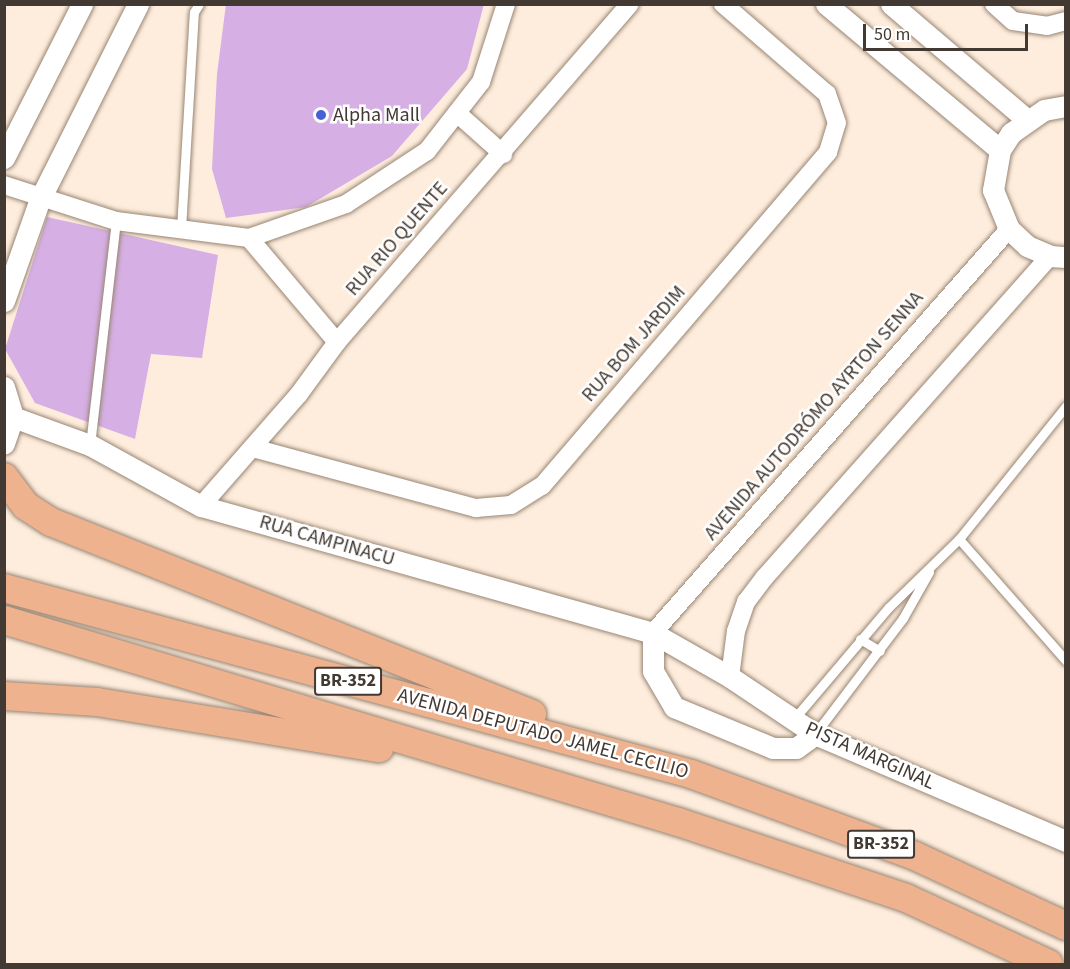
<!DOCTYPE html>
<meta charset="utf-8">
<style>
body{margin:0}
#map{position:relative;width:1070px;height:969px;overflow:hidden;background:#feeddd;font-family:"Source Sans 3",sans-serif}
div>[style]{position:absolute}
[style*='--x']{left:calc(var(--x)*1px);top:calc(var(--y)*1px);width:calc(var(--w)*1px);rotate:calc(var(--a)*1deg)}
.building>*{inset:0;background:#d6afe4}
.roads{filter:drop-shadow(0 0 2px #988573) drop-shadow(0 0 2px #988573)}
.service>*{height:9px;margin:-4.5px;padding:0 4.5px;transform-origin:4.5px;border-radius:4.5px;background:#fff}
.minor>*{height:18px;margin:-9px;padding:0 9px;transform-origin:9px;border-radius:9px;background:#fff}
.tertiary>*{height:21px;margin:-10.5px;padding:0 10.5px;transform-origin:10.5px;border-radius:10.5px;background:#fff}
.trunk>*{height:28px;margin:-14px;padding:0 14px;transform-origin:14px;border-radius:14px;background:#eeb28e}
.dots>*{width:16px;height:16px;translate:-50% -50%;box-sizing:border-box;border:3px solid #fff;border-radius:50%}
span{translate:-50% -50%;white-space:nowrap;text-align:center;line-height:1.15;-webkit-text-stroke:5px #fff;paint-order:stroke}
.shield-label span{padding:2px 4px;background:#fff;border:2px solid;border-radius:4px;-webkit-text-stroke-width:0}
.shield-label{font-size:18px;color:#423932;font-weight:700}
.poi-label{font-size:20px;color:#423932}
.left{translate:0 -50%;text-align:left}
.street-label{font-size:20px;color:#423932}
.frame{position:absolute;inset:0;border:6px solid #423932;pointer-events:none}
.scale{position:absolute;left:863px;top:24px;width:165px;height:27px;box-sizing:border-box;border:3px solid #423932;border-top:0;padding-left:8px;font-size:18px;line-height:21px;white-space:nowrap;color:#423932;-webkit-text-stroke:4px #fff;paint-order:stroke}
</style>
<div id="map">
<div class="building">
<div style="clip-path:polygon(226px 4px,484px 4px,467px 69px,392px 156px,306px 207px,226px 218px,212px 169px,217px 74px)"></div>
<div style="clip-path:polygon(47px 217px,218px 255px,202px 358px,151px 354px,135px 439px,35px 403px,5px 349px)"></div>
</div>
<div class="roads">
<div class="service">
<div style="--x:181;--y:229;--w:217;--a:-86.6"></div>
<div style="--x:194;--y:12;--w:9;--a:-58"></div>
<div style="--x:90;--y:445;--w:226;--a:-83.4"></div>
<div style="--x:959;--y:539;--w:162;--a:48.7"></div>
<div style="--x:860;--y:639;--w:23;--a:31"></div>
<div style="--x:793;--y:720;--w:148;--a:-49.7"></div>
<div style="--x:889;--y:607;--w:98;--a:-44.2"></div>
<div style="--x:959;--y:539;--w:171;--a:-51.2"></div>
<div style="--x:815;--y:734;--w:146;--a:-52.8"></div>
<div style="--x:903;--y:618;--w:53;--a:-60.5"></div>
</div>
<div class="minor">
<div style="--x:994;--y:4;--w:25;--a:42"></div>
<div style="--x:1013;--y:21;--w:34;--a:8"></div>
<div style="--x:1047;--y:26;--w:20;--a:-15"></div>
<div style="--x:457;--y:113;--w:62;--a:41.7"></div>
<div style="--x:4;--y:185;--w:118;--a:17.8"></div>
<div style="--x:116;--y:221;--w:134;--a:7.3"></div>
<div style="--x:249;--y:238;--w:103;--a:-19.3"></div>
<div style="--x:346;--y:204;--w:97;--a:-33.2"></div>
<div style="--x:427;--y:151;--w:88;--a:-52"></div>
<div style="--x:481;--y:82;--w:82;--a:-72.2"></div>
<div style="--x:249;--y:238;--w:136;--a:49.8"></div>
<div style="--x:253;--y:448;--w:231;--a:15.1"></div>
<div style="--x:476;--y:508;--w:35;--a:-5"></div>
<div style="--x:511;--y:505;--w:36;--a:-32"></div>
<div style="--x:542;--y:486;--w:440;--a:-49.4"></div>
<div style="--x:828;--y:152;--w:30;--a:-73"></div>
<div style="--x:837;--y:123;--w:31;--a:-109"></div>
<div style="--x:827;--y:94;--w:138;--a:-139.1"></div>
<div style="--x:201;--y:506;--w:149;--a:-48.8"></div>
<div style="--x:299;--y:394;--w:64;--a:-53.8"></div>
<div style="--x:337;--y:342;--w:447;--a:-49.1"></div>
<div style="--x:653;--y:633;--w:538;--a:-48.61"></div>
<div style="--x:730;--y:677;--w:46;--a:-82.6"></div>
<div style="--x:736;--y:631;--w:31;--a:-71"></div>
<div style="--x:746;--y:602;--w:31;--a:-53"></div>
<div style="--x:765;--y:577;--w:429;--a:-48.4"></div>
</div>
<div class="tertiary">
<div style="--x:826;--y:4;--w:227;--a:40"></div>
<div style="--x:891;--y:4;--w:177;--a:40.4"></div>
<div style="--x:1066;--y:106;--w:22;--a:170"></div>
<div style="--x:1044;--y:110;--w:40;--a:145.1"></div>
<div style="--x:1011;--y:133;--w:20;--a:123"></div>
<div style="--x:1000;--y:150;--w:41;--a:99.9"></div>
<div style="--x:993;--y:190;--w:42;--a:67.7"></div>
<div style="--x:1009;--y:229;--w:25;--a:43"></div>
<div style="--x:1027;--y:246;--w:25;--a:23"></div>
<div style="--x:1050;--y:256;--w:16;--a:4"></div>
<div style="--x:4;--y:158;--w:173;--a:-63.1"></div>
<div style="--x:4;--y:301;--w:108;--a:-70.6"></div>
<div style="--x:40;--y:199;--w:218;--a:-63.3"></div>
<div style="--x:4;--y:387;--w:31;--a:73"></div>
<div style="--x:13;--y:417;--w:28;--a:109"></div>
<div style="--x:13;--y:417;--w:82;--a:20"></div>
<div style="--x:90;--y:445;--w:127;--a:28.8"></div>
<div style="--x:201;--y:506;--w:470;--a:15.7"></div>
<div style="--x:653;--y:633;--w:89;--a:29.7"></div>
<div style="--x:730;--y:677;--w:102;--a:33.8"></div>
<div style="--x:815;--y:734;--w:273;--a:23.1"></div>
<div style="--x:653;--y:633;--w:38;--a:90"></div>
<div style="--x:653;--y:671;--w:42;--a:59.7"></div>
<div style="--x:674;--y:707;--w:107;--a:22.5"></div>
<div style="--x:773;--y:748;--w:23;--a:0"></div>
<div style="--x:796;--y:748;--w:24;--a:-36"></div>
</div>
<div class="trunk">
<div style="--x:4;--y:477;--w:36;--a:53"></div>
<div style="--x:26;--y:506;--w:30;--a:33"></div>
<div style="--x:51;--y:522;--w:518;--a:21.76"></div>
<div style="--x:4;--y:588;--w:712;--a:15.15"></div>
<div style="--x:691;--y:774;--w:239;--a:20.1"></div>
<div style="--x:915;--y:856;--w:166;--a:24.9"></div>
<div style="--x:4;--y:620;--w:704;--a:16.68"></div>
<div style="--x:678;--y:822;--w:240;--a:18.4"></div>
<div style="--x:906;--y:898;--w:157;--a:24.8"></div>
<div style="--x:4;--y:696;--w:93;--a:3.7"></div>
<div style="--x:97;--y:702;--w:286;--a:9.3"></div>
</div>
</div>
<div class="dots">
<div style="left:321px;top:115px;background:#4562d5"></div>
</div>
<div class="shield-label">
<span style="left:348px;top:681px">BR-352</span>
<span style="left:881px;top:844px">BR-352</span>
</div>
<div class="poi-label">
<span class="left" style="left:333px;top:115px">Alpha Mall</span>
</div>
<div class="street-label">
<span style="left:397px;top:239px;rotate:-49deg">RUA RIO QUENTE</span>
<span style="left:634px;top:344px;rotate:-49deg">RUA BOM JARDIM</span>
<span style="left:814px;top:416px;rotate:-49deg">AVENIDA AUTODRÓMO AYRTON SENNA</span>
<span style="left:327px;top:541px;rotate:16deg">RUA CAMPINACU</span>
<span style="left:543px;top:734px;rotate:15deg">AVENIDA DEPUTADO JAMEL CECILIO</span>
<span style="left:870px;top:756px;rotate:24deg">PISTA MARGINAL</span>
</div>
<div class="frame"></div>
<div class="scale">50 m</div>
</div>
